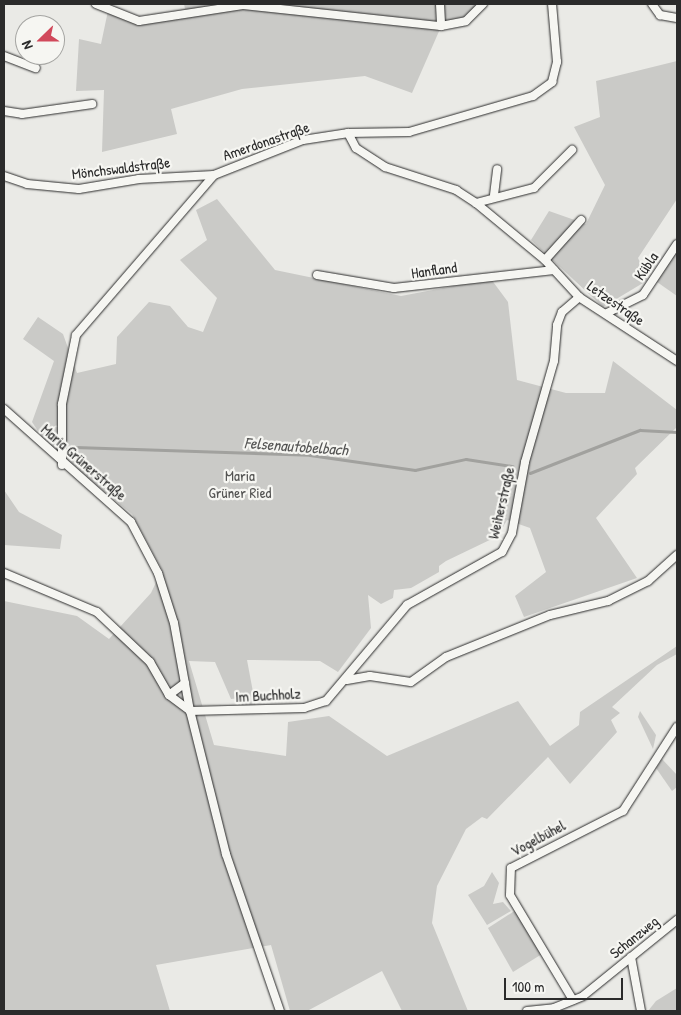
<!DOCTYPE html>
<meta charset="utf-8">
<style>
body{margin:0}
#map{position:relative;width:681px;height:1015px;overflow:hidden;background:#eaeae6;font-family:"Patrick Hand",sans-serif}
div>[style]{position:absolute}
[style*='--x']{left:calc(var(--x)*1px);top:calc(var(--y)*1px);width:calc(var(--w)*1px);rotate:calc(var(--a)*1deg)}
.green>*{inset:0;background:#cacac7}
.stream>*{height:2.5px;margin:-1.25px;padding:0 1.25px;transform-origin:1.25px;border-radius:1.25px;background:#a1a19e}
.roads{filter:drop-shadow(0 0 1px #2b2b2b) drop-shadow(0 0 1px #2b2b2b)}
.minor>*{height:8px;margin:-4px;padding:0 4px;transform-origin:4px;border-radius:4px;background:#f6f6f2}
span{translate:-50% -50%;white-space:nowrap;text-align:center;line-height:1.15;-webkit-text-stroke:4.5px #f6f6f2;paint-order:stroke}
.street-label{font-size:15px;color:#2b2b2b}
.park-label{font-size:15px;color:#535352}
.water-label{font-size:16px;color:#545453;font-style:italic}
.frame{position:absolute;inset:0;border:5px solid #2b2b2b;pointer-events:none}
.north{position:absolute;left:15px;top:15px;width:50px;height:50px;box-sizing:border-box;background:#f6f6f2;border:1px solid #a5a5a2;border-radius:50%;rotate:248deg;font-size:14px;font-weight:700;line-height:20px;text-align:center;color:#2b2b2b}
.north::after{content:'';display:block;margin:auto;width:18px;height:22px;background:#d1495b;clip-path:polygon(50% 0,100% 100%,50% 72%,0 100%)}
.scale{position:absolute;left:504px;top:978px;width:119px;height:22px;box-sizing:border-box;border:2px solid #2b2b2b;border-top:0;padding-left:6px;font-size:15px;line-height:18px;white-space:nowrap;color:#2b2b2b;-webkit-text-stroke:4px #f6f6f2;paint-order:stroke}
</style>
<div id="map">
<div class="green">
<div style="clip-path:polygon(184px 4px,488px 4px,470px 22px,440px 29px,412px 93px,365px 76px,242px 89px,171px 109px,177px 134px,102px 152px,104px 90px,76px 91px,79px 39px,101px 44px,109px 6px,143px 18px,185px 9px)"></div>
<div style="clip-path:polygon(677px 61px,677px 199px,638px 258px,648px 280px,603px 307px,531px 240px,549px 211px,586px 224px,605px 185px,574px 127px,600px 117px,596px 81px)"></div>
<div style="clip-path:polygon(217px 199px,275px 270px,401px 296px,491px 279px,508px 302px,517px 380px,566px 393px,605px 393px,613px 361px,677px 410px,677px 427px,635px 468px,637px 474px,596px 518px,637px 578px,524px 617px,515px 596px,546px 572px,530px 528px,507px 520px,498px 536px,446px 561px,439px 566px,439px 572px,411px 588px,394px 590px,393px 598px,381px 604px,368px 595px,371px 628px,338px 672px,320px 661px,247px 660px,256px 708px,242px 707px,241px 698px,231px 699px,215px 662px,189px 661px,214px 745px,286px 756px,288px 722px,329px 716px,387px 756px,518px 701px,550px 746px,579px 725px,580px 712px,677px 646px,677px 654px,657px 665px,612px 707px,620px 713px,611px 720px,617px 732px,570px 784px,548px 757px,487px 819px,482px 817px,466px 829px,437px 886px,432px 923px,468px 1011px,402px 1011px,382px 971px,309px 1010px,290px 1011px,271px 945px,156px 965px,170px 1011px,4px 1011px,4px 601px,77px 616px,109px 639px,151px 593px,162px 570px,132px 514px,48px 446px,32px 422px,54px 361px,23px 339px,38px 317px,63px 334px,77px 373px,116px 364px,117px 337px,149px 302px,170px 306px,188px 327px,203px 332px,217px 298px,180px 260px,207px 240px,196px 210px)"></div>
<div style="clip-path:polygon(677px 251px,677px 296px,657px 282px)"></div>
<div style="clip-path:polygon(4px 490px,19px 512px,62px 535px,60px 549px,4px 545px)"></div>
<div style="clip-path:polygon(640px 711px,656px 735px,653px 749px,638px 717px)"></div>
<div style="clip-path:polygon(662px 759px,677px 775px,677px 787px,672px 791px,656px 768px)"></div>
<div style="clip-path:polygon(492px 872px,499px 883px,493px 904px,503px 902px,511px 911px,487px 925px,468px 895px,484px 886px)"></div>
<div style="clip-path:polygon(516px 910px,542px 954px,513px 972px,488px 928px)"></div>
<div style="clip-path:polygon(677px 988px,677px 1011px,648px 1011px,656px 1001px)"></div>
</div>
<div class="stream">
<div style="--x:75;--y:447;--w:235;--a:1.9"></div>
<div style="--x:310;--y:455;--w:106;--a:8.1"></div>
<div style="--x:415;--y:470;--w:52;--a:-12.2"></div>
<div style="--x:466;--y:459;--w:47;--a:8.7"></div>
<div style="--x:530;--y:473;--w:118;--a:-21.4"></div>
<div style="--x:640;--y:430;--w:37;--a:3"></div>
</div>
<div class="roads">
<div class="minor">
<div style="--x:96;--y:4;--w:46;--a:21.6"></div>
<div style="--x:139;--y:21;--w:105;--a:-8.7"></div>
<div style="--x:243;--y:5;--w:199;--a:6.1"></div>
<div style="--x:441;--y:26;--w:25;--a:-11"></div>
<div style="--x:466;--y:21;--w:24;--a:-45"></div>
<div style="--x:440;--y:4;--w:22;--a:87"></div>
<div style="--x:652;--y:4;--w:14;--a:54"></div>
<div style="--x:660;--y:15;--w:17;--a:10"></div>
<div style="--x:4;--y:56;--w:34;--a:21"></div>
<div style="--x:4;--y:111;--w:18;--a:9"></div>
<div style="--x:22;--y:114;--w:71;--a:-8.1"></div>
<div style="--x:348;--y:133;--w:17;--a:62"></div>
<div style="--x:356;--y:148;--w:35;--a:33"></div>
<div style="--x:385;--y:167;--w:75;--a:17.9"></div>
<div style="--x:456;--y:190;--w:24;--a:33"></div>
<div style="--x:476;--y:203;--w:89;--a:39.6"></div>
<div style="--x:545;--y:260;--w:50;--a:47.4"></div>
<div style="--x:579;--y:297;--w:117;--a:33.1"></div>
<div style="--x:4;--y:176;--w:24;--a:19"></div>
<div style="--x:27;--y:184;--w:52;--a:5.5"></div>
<div style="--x:79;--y:189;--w:61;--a:-9.5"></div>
<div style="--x:139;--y:179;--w:75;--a:-3.1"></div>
<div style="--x:494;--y:195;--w:26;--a:-83"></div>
<div style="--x:476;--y:203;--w:60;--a:-14.5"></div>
<div style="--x:534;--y:188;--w:54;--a:-45"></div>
<div style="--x:545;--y:260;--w:54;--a:-48"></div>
<div style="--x:317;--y:275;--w:78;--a:9.6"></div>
<div style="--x:394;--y:288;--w:161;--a:-6.4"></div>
<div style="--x:607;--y:313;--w:40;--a:-26.6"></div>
<div style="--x:643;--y:295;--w:61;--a:-56.3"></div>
<div style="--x:4;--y:409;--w:170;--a:41.7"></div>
<div style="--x:131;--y:522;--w:58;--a:62.1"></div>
<div style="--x:158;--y:573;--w:52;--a:72.3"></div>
<div style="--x:174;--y:623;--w:89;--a:79.7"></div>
<div style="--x:62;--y:465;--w:61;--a:-90"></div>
<div style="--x:62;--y:404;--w:70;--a:-78.5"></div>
<div style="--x:76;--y:335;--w:211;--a:-49.2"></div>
<div style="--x:214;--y:175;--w:96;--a:-21.5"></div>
<div style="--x:303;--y:140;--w:46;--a:-8.8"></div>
<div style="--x:348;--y:133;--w:61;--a:-0.9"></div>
<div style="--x:409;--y:132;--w:129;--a:-16.2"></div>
<div style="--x:533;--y:96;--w:24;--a:-36"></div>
<div style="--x:552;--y:82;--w:21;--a:-76"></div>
<div style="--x:557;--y:62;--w:58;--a:-94.9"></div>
<div style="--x:4;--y:573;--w:101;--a:22.8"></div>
<div style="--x:97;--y:612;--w:73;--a:43.3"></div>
<div style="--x:150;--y:662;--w:38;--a:60"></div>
<div style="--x:169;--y:695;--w:26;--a:37"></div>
<div style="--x:347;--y:680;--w:23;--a:-10"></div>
<div style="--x:370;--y:676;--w:41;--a:8.3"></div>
<div style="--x:411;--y:682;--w:43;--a:-35.5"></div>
<div style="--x:446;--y:657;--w:112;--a:-22"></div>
<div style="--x:550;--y:615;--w:60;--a:-13.6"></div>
<div style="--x:608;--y:601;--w:45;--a:-26.6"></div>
<div style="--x:648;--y:581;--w:39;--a:-42"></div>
<div style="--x:169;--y:695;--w:20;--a:-37"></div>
<div style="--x:631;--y:957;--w:55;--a:79.5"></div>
<div style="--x:573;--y:1000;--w:122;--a:-121"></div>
<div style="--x:510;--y:895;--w:27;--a:-88"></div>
<div style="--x:511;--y:868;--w:126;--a:-27"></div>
<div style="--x:623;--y:811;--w:100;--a:-57.3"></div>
<div style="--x:280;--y:1011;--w:166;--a:-109"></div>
<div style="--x:226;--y:854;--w:147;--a:-104.1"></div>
<div style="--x:190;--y:711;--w:114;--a:-1.5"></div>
<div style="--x:304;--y:708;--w:23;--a:-18"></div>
<div style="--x:326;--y:701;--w:126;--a:-49.8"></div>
<div style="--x:407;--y:605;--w:109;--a:-29.2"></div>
<div style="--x:502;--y:552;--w:21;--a:-62"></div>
<div style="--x:512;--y:533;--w:72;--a:-79.6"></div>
<div style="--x:525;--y:462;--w:105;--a:-74"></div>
<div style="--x:554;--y:361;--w:36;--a:-85"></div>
<div style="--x:557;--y:325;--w:14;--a:-69"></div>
<div style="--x:562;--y:312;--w:23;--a:-41"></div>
<div style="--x:527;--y:1011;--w:27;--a:-6"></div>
<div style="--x:554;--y:1008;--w:31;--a:-22"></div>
<div style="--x:583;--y:996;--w:121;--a:-39"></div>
</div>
</div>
<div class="street-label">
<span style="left:266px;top:141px;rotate:-19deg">Amerdonastraße</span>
<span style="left:121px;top:168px;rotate:-7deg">Mönchswaldstraße</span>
<span style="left:646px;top:266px;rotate:-56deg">Kübla</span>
<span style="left:434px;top:270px;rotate:-8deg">Hanfland</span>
<span style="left:616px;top:303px;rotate:35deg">Letzestraße</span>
<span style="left:84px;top:462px;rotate:41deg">Maria Grünerstraße</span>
<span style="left:501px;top:503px;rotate:-77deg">Weiherstraße</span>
<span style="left:268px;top:695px;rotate:-3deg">Im Buchholz</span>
<span style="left:538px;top:838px;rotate:-28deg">Vogelbühel</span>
<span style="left:634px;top:937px;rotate:-39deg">Schanzweg</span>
</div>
<div class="park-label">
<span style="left:240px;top:484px">Maria<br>Grüner Ried</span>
</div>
<div class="water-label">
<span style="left:296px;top:446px;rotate:4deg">Felsenautobelbach</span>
</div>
<div class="frame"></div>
<div class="north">N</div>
<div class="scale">100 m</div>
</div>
